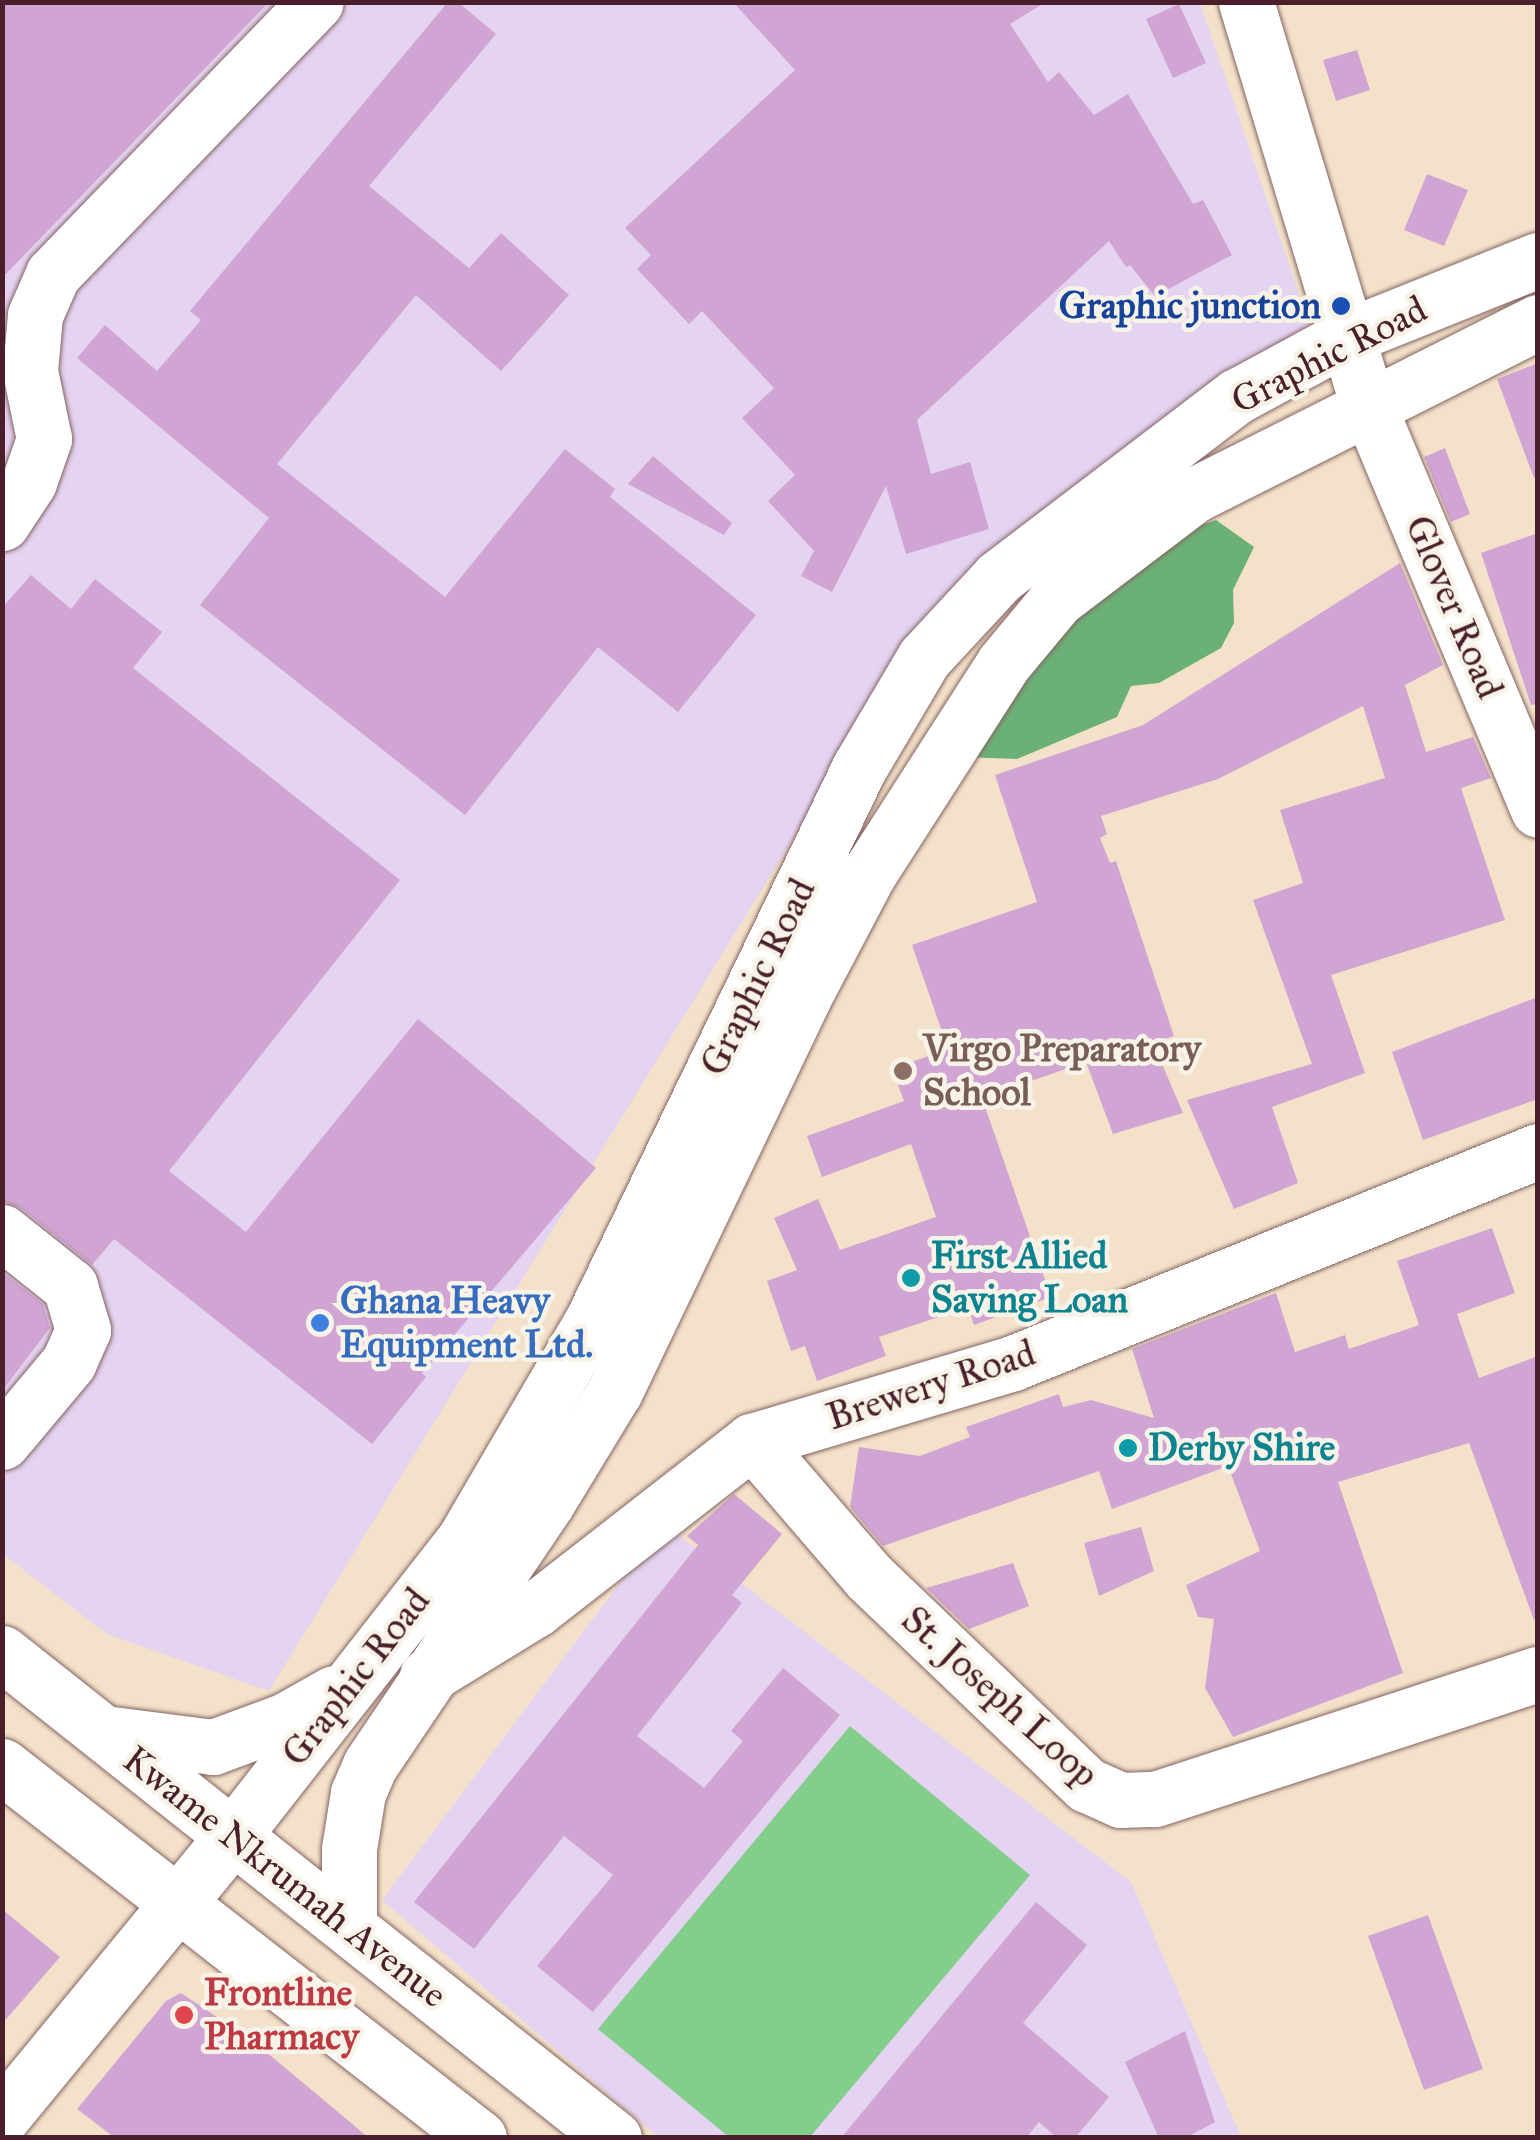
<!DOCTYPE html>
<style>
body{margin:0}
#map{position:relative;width:1540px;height:2140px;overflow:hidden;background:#f3e2c9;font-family:"IM FELL Great Primer",serif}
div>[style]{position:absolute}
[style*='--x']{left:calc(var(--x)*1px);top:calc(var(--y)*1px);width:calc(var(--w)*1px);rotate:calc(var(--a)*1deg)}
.built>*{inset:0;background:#e4d3f1}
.green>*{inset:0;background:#84ce8b}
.forest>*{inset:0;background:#6bb177}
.building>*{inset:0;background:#d1a5d3}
.roads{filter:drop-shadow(0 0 2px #856362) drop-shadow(0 0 2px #856362)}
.minor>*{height:55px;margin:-27.5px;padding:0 27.5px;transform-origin:27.5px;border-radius:27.5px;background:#fff}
.major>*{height:55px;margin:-27.5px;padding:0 27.5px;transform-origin:27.5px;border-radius:27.5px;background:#fff}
.dots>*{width:28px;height:28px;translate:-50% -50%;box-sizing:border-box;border:5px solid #f7f3e8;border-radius:50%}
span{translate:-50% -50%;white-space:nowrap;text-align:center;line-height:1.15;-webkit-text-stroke:9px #f7f3e8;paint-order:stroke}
.transit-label{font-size:38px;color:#164399;font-weight:700}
.right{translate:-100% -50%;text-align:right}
.street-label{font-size:38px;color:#4a1f2b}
.education-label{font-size:38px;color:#785e54;font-weight:700}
.left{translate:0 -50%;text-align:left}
.culture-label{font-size:38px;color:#0d838f;font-weight:700}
.shop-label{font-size:38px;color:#366cbe;font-weight:700}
.health-label{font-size:38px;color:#be3a42;font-weight:700}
.frame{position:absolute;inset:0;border:5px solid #4a1f2b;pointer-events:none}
</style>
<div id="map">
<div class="built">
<div style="clip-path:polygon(2px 3px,1200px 3px,1316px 344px,898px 668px,269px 1691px,107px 1634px,3px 1554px)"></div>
<div style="clip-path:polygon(664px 1524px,1131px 1882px,1241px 2137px,658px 2137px,382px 1900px)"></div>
</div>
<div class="green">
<div style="clip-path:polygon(850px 1726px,1030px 1875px,810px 2137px,729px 2137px,598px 2029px)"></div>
</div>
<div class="forest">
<div style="clip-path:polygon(1216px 520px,1254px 547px,1233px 590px,1234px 623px,1221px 648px,1159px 683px,1131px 686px,1117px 717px,1017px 759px,964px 757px,1072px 610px,1176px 534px)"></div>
</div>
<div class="building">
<div style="clip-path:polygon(2px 2px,269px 2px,2px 278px)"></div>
<div style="clip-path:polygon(448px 2px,458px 2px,496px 34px,369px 186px,469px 268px,501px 233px,569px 295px,501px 371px,416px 295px,277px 464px,445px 597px,565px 449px,615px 489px,610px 497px,756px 615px,678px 712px,598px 647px,465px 815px,200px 605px,269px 518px,77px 358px,105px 325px,157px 371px,201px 320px,190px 311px)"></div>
<div style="clip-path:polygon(733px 2px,1046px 2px,1010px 24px,1048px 82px,1059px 72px,1094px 115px,1128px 94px,1193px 204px,1203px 200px,1232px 255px,1155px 296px,1130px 265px,1126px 267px,1109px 241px,917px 420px,931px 474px,970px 462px,989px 529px,906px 554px,886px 486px,832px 592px,801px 576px,814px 551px,768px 501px,795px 475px,742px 418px,774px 388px,702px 311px,689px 324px,637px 269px,651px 255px,625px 228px,795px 70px)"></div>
<div style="clip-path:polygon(1179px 4px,1206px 63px,1173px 78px,1146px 19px)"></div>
<div style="clip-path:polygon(1357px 50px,1370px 90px,1336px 101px,1323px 60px)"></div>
<div style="clip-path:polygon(1427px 174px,1468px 190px,1444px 246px,1404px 230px)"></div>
<div style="clip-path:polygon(1538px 363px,1538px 477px,1534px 478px,1497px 379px)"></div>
<div style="clip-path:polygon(1445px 448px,1470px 514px,1451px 522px,1424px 457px)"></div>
<div style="clip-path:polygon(653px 456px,732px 523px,724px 535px,628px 484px)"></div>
<div style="clip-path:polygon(1538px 533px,1538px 704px,1531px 705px,1481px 553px)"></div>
<div style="clip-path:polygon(1400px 563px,1443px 665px,1405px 685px,1426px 752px,1473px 737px,1491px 778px,1461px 788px,1505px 920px,1331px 975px,1365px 1073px,1272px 1107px,1298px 1183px,1234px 1209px,1187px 1100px,1312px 1064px,1253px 900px,1303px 883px,1280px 810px,1385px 778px,1363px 706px,1218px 779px,1101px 816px,1107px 834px,1100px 838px,1110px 863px,1116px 861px,1174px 1036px,1153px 1043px,1183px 1113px,1113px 1134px,1086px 1062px,982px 1098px,1051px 1297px,974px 1325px,968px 1307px,879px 1337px,886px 1356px,817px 1381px,805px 1346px,791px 1351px,767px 1281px,797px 1270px,774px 1218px,818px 1199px,840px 1250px,936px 1217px,911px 1144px,822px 1177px,807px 1136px,904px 1101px,892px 1069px,948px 1049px,912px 945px,1037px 902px,995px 775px,1143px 725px)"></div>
<div style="clip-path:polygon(31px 575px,71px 609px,95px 579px,162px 632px,133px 668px,400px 880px,169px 1171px,246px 1232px,418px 1019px,596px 1168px,422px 1373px,426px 1377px,372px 1444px,114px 1239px,92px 1265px,21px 1208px,2px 1201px,2px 608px)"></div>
<div style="clip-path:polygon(1538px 997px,1538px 1099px,1423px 1140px,1392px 1052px)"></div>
<div style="clip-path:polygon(1492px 1228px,1515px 1293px,1457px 1314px,1479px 1378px,1538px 1356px,1538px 1619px,1534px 1620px,1469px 1443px,1338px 1482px,1403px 1673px,1233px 1737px,1205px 1688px,1214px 1619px,1198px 1617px,1186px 1585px,1260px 1551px,1228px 1466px,1112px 1509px,1099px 1471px,883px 1546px,850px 1507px,859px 1447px,920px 1456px,970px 1437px,966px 1427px,1059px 1394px,1063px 1407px,1091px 1400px,1154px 1418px,1132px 1349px,1276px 1293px,1295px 1352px,1345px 1335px,1349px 1349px,1419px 1325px,1397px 1261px)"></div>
<div style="clip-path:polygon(2px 1272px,43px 1304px,50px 1328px,2px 1391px)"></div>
<div style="clip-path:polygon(734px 1494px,782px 1534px,732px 1595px,742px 1603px,637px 1736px,704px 1788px,743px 1741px,731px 1731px,783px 1668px,840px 1715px,593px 2012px,537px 1966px,613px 1875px,564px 1836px,474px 1949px,414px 1902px,698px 1545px,687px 1536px)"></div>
<div style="clip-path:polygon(1141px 1527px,1154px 1571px,1099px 1596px,1084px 1543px)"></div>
<div style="clip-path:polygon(1013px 1563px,1029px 1606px,969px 1629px,926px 1588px)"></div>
<div style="clip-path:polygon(1036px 1902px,1087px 1945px,1023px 2023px,1109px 2097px,1075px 2138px,1057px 2138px,1039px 2122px,1026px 2138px,841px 2138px)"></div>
<div style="clip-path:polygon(2px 1909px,60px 1957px,2px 2024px)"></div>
<div style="clip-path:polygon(1428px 1915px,1483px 2069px,1424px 2090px,1368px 1936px)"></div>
<div style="clip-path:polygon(181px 1993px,253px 2041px,369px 2138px,115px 2138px,77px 2109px,166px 2001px)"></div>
<div style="clip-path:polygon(1185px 2031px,1215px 2122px,1185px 2138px,1159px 2138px,1125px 2062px)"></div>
</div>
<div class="roads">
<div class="minor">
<div style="--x:1246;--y:2;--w:421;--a:73.2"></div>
<div style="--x:1368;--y:405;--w:439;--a:67.2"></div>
<div style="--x:2;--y:523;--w:49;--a:-56.6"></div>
<div style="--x:29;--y:482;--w:46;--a:-70.8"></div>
<div style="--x:44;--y:439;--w:69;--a:-101.6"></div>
<div style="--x:30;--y:371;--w:56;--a:-84.9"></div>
<div style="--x:35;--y:315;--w:45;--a:-66.3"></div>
<div style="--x:53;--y:274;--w:378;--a:-46"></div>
<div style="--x:2;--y:1232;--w:87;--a:38.5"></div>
<div style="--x:70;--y:1286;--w:46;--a:73.5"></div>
<div style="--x:83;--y:1330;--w:35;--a:114"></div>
<div style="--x:69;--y:1362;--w:104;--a:129.9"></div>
<div style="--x:752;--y:1441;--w:178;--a:49.3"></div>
<div style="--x:868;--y:1576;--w:303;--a:43.7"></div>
<div style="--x:1087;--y:1785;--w:37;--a:24"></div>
<div style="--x:1121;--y:1800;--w:34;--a:-2"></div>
<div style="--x:1155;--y:1799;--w:403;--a:-18.1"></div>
<div style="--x:427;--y:1676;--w:128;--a:-31.6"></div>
<div style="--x:536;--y:1609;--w:274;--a:-37.9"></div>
<div style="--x:752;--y:1441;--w:272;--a:-16.6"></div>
<div style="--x:1013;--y:1363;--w:566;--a:-21.99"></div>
</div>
<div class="major">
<div style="--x:2;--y:1653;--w:781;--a:38.4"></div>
<div style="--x:104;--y:1733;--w:110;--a:7.3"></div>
<div style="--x:213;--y:1747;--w:78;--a:-20.3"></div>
<div style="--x:286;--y:1720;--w:55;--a:-29.4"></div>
<div style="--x:2;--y:1766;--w:605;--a:37.95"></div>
<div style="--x:349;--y:1926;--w:77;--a:-90"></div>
<div style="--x:349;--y:1849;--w:57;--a:-80.9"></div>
<div style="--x:358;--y:1793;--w:30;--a:-67"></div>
<div style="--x:370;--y:1765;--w:318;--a:-56"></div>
<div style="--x:548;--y:1501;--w:129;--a:-58.7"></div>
<div style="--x:615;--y:1391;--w:436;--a:-64.4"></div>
<div style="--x:803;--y:998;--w:141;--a:-62.2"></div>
<div style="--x:869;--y:873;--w:248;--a:-57.3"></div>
<div style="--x:1003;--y:664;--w:85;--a:-50.3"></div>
<div style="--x:1057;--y:599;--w:172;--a:-37.2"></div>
<div style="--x:1194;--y:495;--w:385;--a:-26.7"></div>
<div style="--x:2;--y:2117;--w:361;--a:-50.6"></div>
<div style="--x:231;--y:1838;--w:378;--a:-52"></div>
<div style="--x:464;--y:1540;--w:256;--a:-59.7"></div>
<div style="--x:593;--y:1319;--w:612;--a:-64.23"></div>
<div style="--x:859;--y:768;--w:128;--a:-59.4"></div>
<div style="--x:924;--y:658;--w:110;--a:-47.2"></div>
<div style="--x:999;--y:577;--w:299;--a:-37.3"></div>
<div style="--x:1237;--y:396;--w:126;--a:-28.4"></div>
<div style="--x:1348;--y:336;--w:205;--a:-21.8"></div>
</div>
</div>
<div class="dots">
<div style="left:1341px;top:306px;background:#1a4fb4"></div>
<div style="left:903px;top:1071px;background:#8d6e63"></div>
<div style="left:911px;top:1278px;background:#0f9aa8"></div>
<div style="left:320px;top:1323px;background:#3f7fe0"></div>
<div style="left:1128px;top:1448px;background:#0f9aa8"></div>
<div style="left:184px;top:2015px;background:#e0444e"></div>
</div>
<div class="transit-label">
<span class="right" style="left:1321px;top:306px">Graphic junction</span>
</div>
<div class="street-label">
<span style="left:1329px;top:355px;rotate:-27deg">Graphic Road</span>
<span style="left:1454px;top:607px;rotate:67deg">Glover Road</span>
<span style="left:758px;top:977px;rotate:-64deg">Graphic Road</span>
<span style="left:931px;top:1385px;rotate:-18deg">Brewery Road</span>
<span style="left:356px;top:1677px;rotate:-52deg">Graphic Road</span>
<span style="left:1000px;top:1697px;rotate:42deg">St. Joseph Loop</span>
<span style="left:285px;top:1877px;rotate:38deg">Kwame Nkrumah Avenue</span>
</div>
<div class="education-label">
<span class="left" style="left:923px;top:1071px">Virgo Preparatory<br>School</span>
</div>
<div class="culture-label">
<span class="left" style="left:931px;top:1278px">First Allied<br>Saving Loan</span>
<span class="left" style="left:1148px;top:1448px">Derby Shire</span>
</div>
<div class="shop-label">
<span class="left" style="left:340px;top:1323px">Ghana Heavy<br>Equipment Ltd.</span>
</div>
<div class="health-label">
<span class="left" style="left:204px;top:2015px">Frontline<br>Pharmacy</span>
</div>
<div class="frame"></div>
</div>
